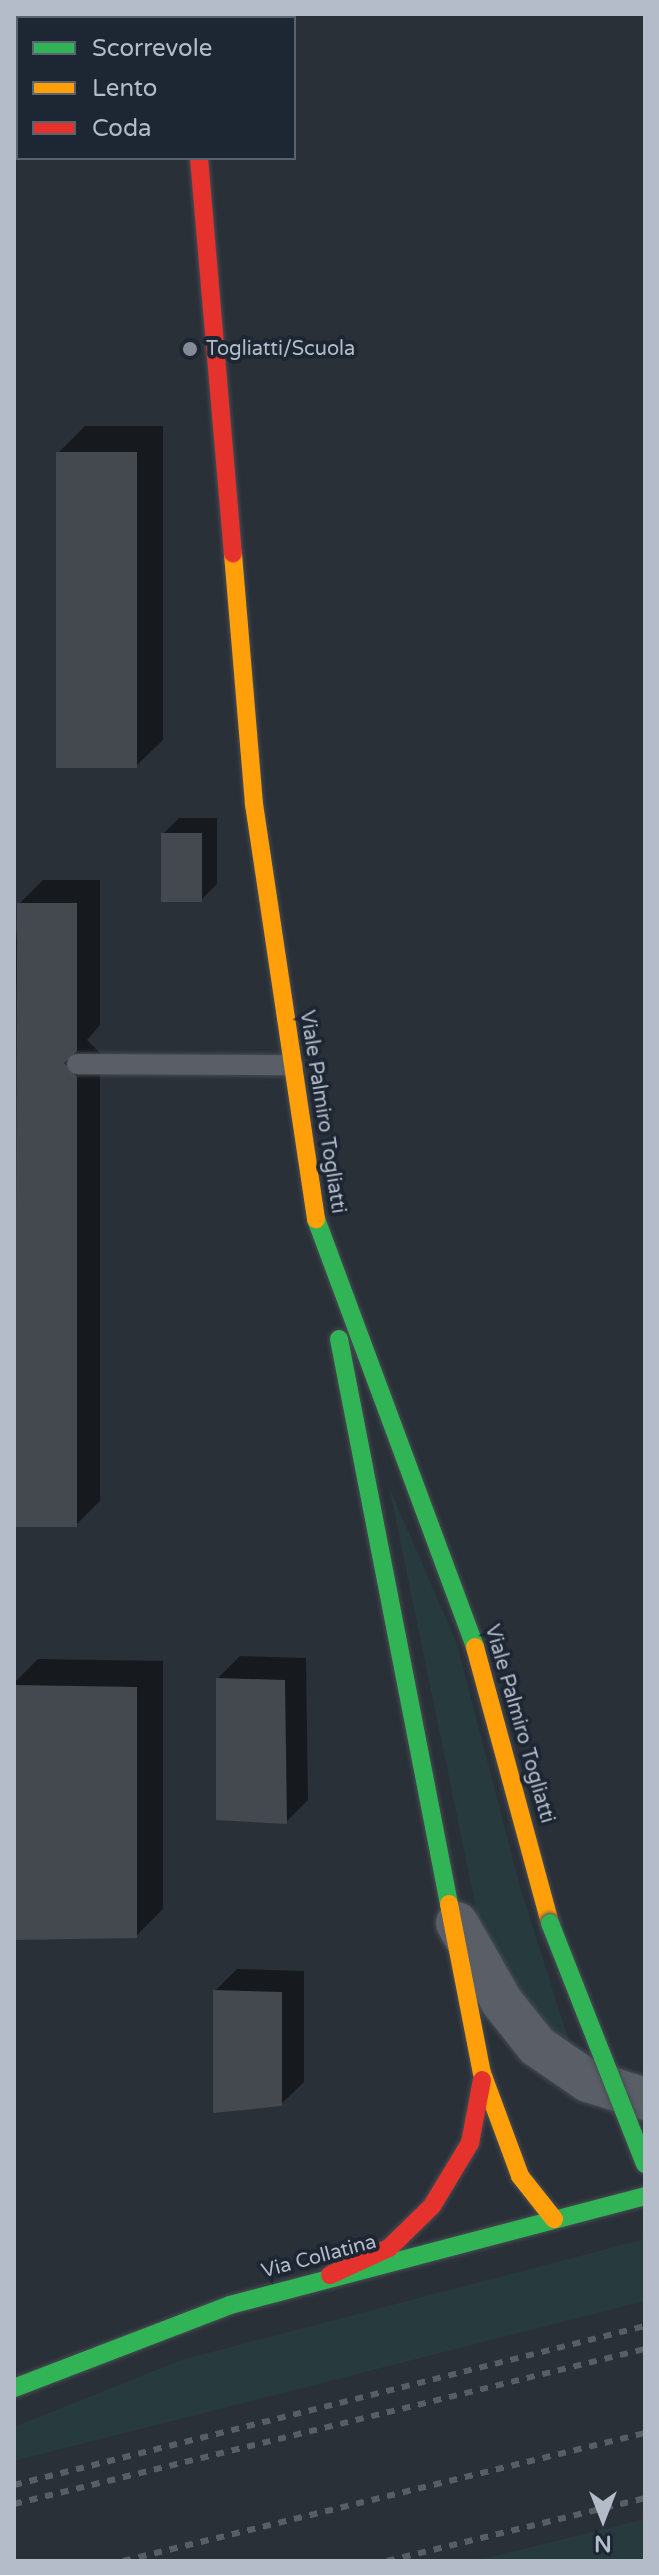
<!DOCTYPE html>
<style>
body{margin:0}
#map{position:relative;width:659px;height:2575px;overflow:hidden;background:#2a3038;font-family:"Varela Round",sans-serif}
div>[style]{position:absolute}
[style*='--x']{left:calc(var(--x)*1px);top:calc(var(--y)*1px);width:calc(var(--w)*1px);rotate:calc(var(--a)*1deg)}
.green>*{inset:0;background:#273a3e}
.shadow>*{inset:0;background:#0007}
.building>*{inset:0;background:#444950}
.roads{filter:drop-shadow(0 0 2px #484c53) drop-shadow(0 0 2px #484c53)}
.lane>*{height:20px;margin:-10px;padding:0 10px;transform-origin:10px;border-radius:10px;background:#5a5e66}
.street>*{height:42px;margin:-21px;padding:0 21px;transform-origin:21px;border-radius:21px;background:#5a5e66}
.fast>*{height:18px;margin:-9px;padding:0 9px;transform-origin:9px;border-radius:9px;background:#30b455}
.slow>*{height:18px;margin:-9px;padding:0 9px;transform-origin:9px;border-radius:9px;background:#ff9f0a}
.jam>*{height:18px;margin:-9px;padding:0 9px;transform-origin:9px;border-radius:9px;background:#e5322d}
.rail>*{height:6px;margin-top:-3px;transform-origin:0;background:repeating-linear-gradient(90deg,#595d64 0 8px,transparent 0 16px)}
.bridges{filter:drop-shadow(0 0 2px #484c55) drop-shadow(0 0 2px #484c55)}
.fast-bridge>*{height:18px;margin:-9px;padding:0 9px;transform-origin:9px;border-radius:9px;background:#30b455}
.dots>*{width:22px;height:22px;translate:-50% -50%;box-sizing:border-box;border:4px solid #1d2633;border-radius:50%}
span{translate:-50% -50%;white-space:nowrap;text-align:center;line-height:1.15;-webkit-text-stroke:8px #1d2633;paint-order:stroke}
.poi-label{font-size:20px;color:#b4bcc9}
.left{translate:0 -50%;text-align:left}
.street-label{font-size:20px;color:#b4bcc9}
.frame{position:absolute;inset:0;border:16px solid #b4bcc9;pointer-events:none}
.legend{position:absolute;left:16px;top:16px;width:280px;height:144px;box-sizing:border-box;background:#1d2633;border:2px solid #59626f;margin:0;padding:10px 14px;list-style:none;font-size:24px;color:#b4bcc9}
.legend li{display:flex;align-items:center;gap:16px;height:40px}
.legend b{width:40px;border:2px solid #59626f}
.north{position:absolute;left:563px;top:2479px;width:80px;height:80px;-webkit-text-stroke:6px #1d2633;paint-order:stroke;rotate:180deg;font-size:22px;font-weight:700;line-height:32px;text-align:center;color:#b4bcc9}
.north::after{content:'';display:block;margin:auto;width:28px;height:36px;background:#b4bcc9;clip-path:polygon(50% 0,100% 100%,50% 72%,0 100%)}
</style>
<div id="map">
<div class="green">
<div style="clip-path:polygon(389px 1487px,457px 1644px,520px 1887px,575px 2060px,513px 1995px,479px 1923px)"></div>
<div style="clip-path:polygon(645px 2239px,645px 2301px,14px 2461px,14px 2427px,181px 2360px)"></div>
<div style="clip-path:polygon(645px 2519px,645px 2561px,475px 2561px)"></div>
</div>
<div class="shadow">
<div style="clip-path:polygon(85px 426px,163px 426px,163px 740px,136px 766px,58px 453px)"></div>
<div style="clip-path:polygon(179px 818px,217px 818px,217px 884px,201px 900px,163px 834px)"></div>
<div style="clip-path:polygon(43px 880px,100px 880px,100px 1025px,87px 1040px,100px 1053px,100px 1501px,76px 1525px,14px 1281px,14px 967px,19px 904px)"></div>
<div style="clip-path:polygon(240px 1656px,306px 1658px,308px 1800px,286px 1822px,218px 1678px)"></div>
<div style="clip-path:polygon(38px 1659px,163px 1661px,163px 1909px,136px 1936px,14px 1938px,14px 1683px)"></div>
<div style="clip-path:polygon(237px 1969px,304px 1971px,304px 2082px,281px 2104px,215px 1991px)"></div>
</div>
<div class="building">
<div style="clip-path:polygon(56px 452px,137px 452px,137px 768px,56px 768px)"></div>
<div style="clip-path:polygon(161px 833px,202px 833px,202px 902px,161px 902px)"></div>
<div style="clip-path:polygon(17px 903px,77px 903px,77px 1051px,64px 1063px,77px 1077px,77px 1527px,15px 1527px)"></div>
<div style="clip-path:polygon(216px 1678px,285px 1680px,287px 1824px,216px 1820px)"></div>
<div style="clip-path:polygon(14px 1685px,137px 1687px,137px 1938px,14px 1940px)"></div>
<div style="clip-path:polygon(213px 1990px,282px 1992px,282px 2106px,213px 2113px)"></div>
</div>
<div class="roads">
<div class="lane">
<div style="--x:77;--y:1064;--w:216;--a:0.3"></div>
</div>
<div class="street">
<div style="--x:457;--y:1923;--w:91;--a:60.3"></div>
<div style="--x:502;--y:2002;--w:56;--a:51.5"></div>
<div style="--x:537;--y:2046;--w:62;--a:34.5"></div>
<div style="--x:588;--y:2081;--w:60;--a:17.5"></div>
</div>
<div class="fast">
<div style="--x:316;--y:1219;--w:457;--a:69.6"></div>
<div style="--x:339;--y:1339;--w:576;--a:78.98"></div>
<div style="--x:14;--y:2388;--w:231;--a:-21"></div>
<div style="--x:230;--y:2305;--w:429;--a:-14.7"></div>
</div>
<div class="slow">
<div style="--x:188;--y:14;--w:4;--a:76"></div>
<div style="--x:233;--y:554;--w:251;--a:85.2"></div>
<div style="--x:254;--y:804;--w:420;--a:81.5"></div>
<div style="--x:475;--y:1647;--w:286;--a:74.8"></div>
<div style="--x:449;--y:1904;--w:172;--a:79"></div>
<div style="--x:482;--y:2073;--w:110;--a:69.7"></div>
<div style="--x:520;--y:2176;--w:55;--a:51.7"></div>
</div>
<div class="jam">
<div style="--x:199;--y:158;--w:397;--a:85.1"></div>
<div style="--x:330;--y:2275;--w:65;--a:-24.6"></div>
<div style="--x:389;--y:2248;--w:60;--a:-44.3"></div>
<div style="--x:432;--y:2206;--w:74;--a:-58.9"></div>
<div style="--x:470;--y:2143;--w:64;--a:-79.2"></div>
</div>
</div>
<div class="rail">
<div style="--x:14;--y:2485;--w:651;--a:-14.14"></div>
<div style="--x:14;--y:2504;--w:650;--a:-13.8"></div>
<div style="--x:123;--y:2561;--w:537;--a:-13.78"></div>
<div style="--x:387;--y:2561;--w:266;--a:-13.7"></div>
</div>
<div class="bridges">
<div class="fast-bridge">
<div style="--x:550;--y:1923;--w:259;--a:68.5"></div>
</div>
</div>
<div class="dots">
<div style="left:190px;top:349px;background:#848b96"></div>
</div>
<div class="poi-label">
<span class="left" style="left:206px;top:349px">Togliatti/Scuola</span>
</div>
<div class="street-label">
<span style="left:322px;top:1112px;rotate:81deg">Viale Palmiro Togliatti</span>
<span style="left:519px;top:1724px;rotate:74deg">Viale Palmiro Togliatti</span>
<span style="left:319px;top:2257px;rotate:-15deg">Via Collatina</span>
</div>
<div class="frame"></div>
<ul class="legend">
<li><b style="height:10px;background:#30b455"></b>Scorrevole</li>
<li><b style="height:10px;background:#ff9f0a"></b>Lento</li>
<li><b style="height:10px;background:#e5322d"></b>Coda</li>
</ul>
<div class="north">N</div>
</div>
